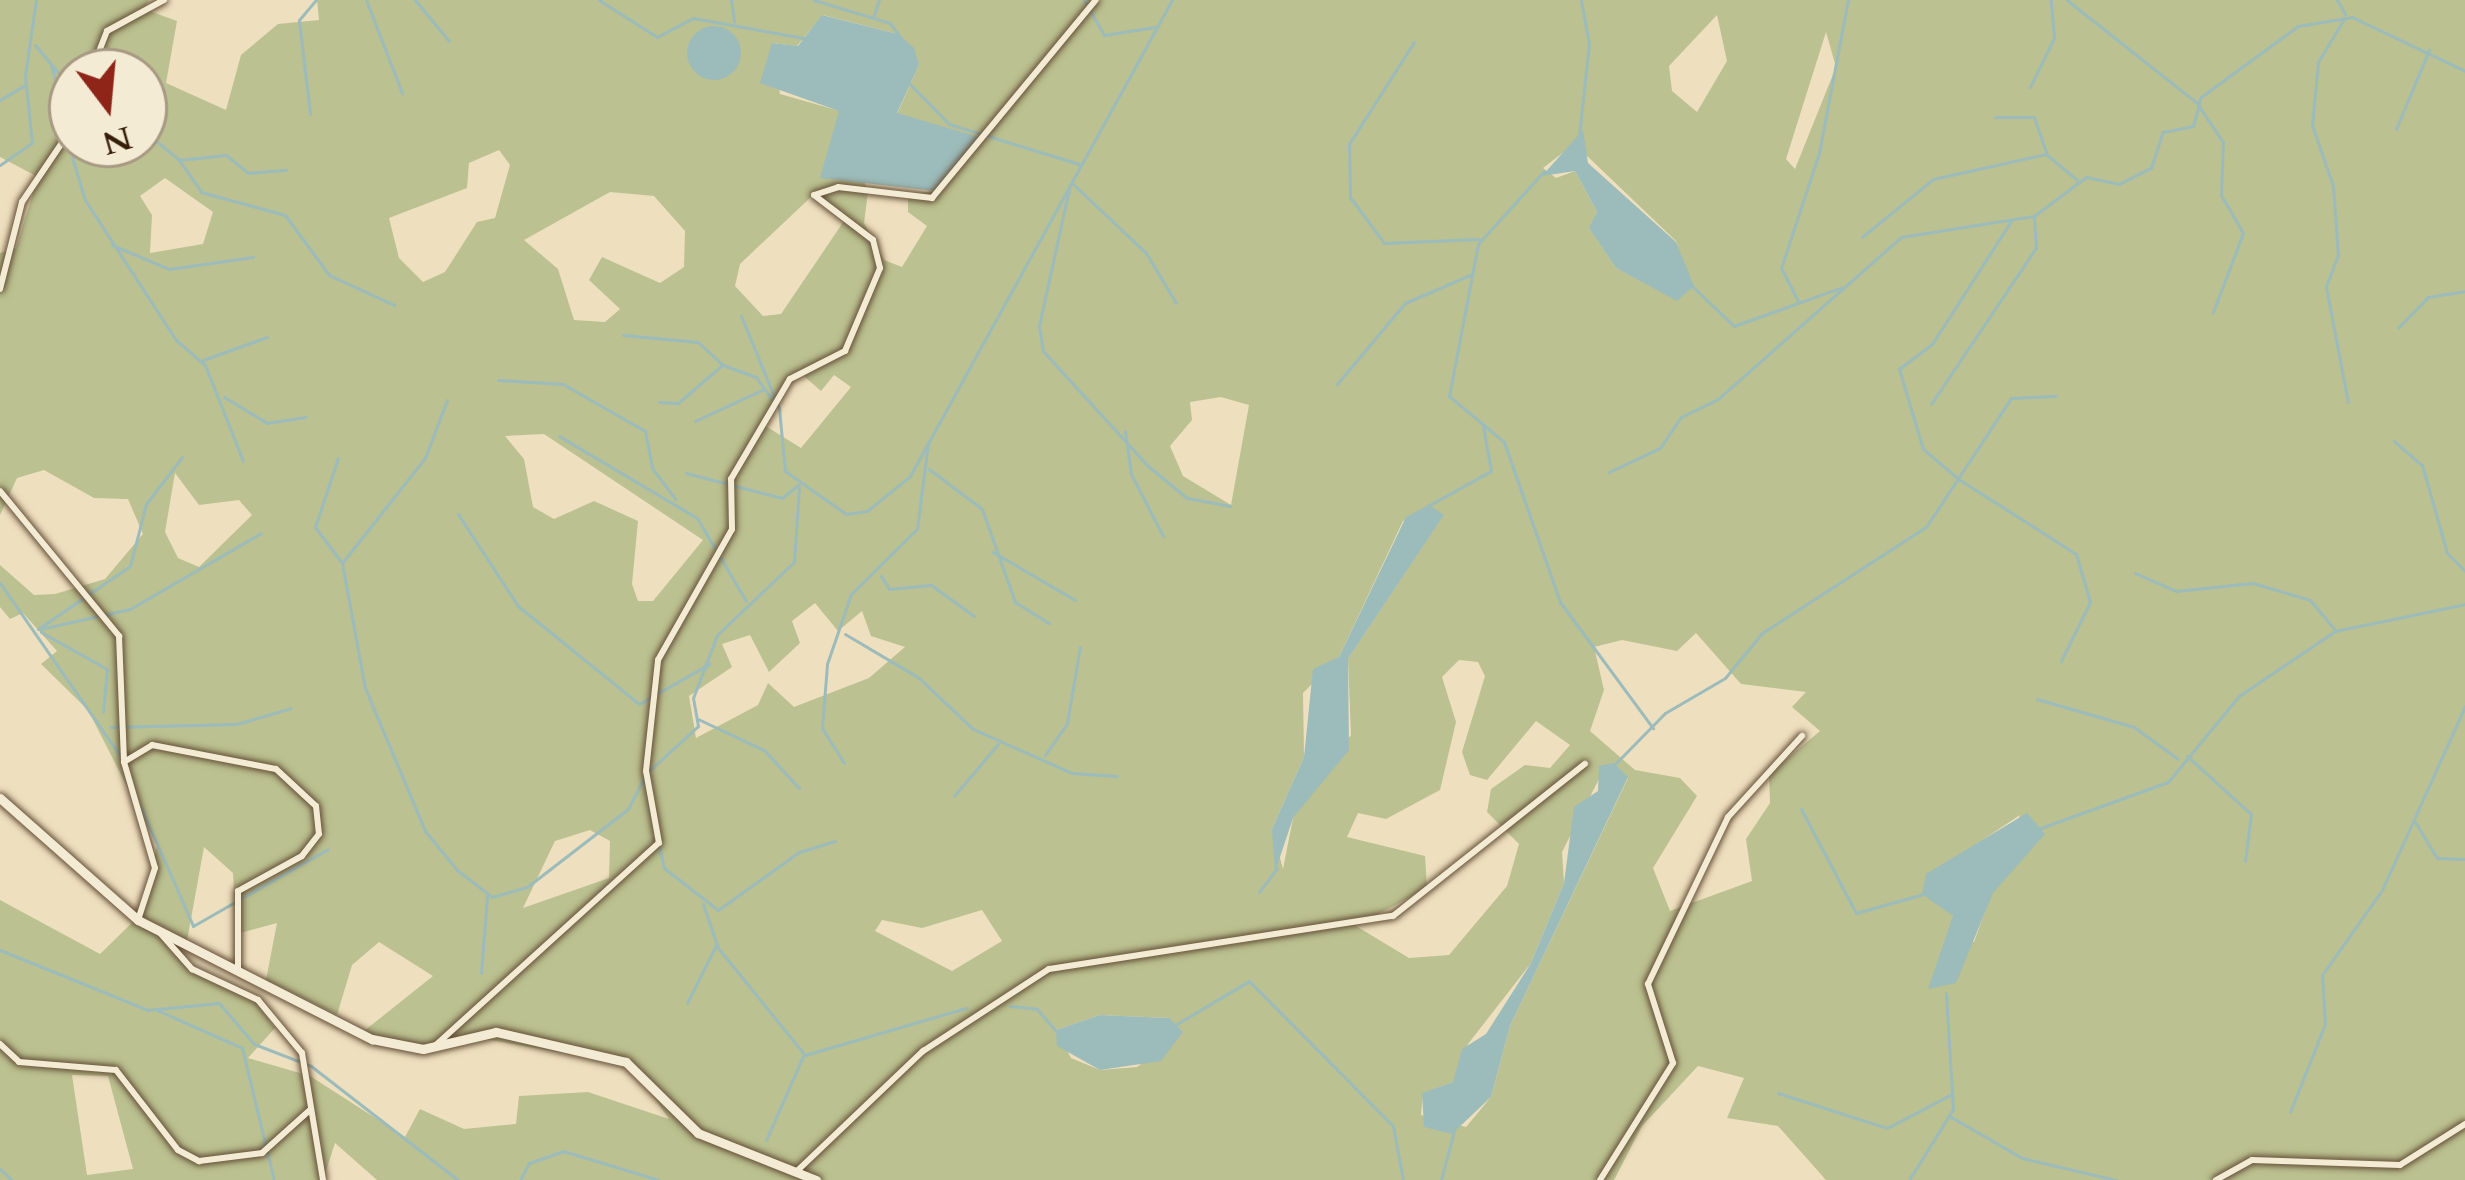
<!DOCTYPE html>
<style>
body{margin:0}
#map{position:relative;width:2465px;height:1180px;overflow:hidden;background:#eee0bf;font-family:Cardo,serif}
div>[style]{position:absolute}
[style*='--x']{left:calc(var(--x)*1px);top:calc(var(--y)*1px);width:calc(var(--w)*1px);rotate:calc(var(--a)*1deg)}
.green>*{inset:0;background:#bbc190}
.water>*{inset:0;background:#9cbbbb}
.round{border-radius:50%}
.stream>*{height:3px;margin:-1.5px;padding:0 1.5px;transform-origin:1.5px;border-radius:1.5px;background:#9cbbbb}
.roads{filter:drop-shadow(0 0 3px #644e36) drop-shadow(0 0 3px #644e36)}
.minor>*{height:6px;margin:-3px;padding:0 3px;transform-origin:3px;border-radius:3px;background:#f4ebd5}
.tertiary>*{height:9px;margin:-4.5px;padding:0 4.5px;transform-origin:4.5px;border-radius:4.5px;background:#f4ebd5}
span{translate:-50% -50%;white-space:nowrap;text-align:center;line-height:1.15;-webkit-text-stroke:10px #f4ebd5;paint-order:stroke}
.north{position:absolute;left:48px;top:48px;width:120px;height:120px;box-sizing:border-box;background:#f4ebd5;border:3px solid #a89983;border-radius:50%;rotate:164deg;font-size:33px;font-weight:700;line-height:48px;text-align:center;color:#361e09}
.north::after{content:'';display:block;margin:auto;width:42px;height:54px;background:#8f2418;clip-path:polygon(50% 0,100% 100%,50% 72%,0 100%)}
</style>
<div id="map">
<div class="green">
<div style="clip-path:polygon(evenodd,0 0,149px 0,144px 9px,177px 21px,166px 83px,226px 110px,241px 55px,278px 24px,319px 20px,317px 0,2465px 0,2465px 1180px,1826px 1180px,1778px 1126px,1727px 1118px,1744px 1078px,1698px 1066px,1642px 1126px,1614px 1180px,377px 1180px,335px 1143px,323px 1180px,0 1180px,0 900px,100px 954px,141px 914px,157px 845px,88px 710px,41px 664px,57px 651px,23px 613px,10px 619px,0 607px,0 565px,34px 595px,55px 594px,105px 579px,143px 534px,128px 499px,94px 498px,44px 470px,17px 478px,0 515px,0 253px,16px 248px,38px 177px,0 157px,0 0,823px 15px,898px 34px,919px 65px,897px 114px,935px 191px,908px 194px,908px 212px,927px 226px,902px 267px,884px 260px,864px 223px,868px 192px,840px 111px,780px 94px,772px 43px,797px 46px,823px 15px,0 0,1717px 15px,1727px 61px,1697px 112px,1672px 91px,1669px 66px,1717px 15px,0 0,1826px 32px,1836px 67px,1795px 169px,1786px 159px,1826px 32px,0 0,72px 72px,144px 72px,144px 144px,72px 144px,72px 72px,0 0,499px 150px,510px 165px,495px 218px,477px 222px,445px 272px,423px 282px,399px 258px,389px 218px,467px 188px,469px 163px,499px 150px,0 0,1565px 151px,1584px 153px,1676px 241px,1690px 287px,1677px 300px,1616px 268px,1590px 229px,1597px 212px,1575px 171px,1556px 178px,1543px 168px,1565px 151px,0 0,165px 178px,213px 212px,203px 244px,150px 253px,152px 215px,140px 196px,165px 178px,0 0,610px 192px,654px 196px,685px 231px,684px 267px,660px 283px,602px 257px,589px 280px,620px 309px,605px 322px,574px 320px,558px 269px,524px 240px,610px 192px,0 0,811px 197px,846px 218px,781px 314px,763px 316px,735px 286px,740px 264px,811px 197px,0 0,798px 371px,821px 391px,834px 375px,851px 387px,801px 448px,764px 425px,798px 371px,0 0,1221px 397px,1249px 405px,1231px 505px,1183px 476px,1170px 446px,1192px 420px,1190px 402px,1221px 397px,0 0,544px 434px,703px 540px,653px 601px,638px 601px,632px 584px,638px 521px,594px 501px,554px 519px,533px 507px,524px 459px,505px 436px,544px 434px,0 0,175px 473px,199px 505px,239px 500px,252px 515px,199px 567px,178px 558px,165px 532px,175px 473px,0 0,1432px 509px,1443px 516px,1348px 659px,1351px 735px,1293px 818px,1283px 869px,1272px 829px,1304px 757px,1303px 693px,1339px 657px,1403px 521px,1432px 509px,0 0,815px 603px,838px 631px,862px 611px,871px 636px,905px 647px,869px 678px,794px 707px,768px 683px,758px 705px,696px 738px,689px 696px,732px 667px,722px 644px,750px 635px,769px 672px,800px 643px,792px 621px,815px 603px,0 0,1696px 633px,1741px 684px,1806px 692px,1792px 707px,1820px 731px,1769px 774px,1770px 803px,1746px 839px,1752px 881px,1670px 911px,1653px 868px,1697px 796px,1680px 778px,1635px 770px,1590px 731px,1604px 690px,1594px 647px,1622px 640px,1677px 651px,1696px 633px,0 0,1459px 660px,1478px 662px,1485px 676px,1462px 752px,1470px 775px,1487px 780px,1536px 721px,1570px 745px,1550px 768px,1525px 765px,1491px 789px,1487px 812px,1519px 844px,1507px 886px,1449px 955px,1409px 958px,1356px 926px,1427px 888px,1425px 856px,1347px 837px,1358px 813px,1386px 819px,1440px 790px,1456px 722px,1442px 677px,1459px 660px,0 0,1600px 777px,1628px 778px,1510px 1026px,1491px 1097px,1466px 1127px,1421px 1115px,1423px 1093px,1453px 1082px,1468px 1044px,1531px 963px,1564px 883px,1562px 852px,1600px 777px,0 0,2020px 815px,1974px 942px,1950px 937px,1953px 916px,1937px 895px,1942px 867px,2020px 815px,0 0,590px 830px,610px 841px,609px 878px,523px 908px,555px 841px,590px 830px,0 0,204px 847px,233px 873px,236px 934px,277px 923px,266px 980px,337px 1015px,352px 965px,379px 942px,433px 976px,364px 1031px,368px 1044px,433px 1050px,484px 1039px,631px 1065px,669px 1119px,588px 1092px,519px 1096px,516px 1124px,464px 1129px,420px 1109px,405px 1137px,310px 1076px,248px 1058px,275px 1028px,250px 994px,190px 970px,167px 947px,187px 941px,204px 847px,0 0,982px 910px,1002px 941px,952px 971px,875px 931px,882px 920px,922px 928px,982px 910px,0 0,1100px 1015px,1169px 1018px,1177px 1038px,1137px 1067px,1100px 1070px,1071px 1058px,1056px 1030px,1100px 1015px,0 0,72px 1075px,108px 1076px,133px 1169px,87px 1175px,72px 1075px)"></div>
</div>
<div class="water">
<div style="clip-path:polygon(822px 15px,898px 34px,914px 48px,919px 65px,897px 113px,982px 138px,935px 191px,820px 178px,839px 111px,760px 83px,772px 43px,798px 46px)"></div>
<div class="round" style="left:687px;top:26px;width:54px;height:54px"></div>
<div style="clip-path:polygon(1583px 130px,1588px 163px,1676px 242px,1694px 286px,1677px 301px,1616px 268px,1589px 228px,1597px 212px,1575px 171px,1542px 176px)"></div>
<div style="clip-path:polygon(1429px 505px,1444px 515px,1348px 659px,1349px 750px,1293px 818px,1275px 872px,1272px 829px,1304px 757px,1313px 669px,1339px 657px,1406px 517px)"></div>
<div style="clip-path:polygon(1614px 763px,1628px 777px,1510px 1026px,1491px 1097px,1452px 1134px,1424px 1127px,1422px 1093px,1453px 1082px,1462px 1049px,1486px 1034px,1531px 963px,1564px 883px,1574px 807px,1598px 791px,1599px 766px)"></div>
<div style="clip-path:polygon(2027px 813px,2045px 834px,1993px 893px,1956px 983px,1928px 989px,1953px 916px,1922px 894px,1926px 874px)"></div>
<div style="clip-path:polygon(1100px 1015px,1169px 1018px,1183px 1032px,1161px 1061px,1100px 1070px,1057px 1046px,1056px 1030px)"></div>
</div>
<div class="stream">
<div style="--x:366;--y:0;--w:100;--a:68.8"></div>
<div style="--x:415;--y:0;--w:53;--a:50.3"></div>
<div style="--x:599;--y:0;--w:69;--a:32.5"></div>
<div style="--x:657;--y:37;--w:41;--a:-27.8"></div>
<div style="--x:693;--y:18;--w:118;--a:10.3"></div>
<div style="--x:731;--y:0;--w:22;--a:82"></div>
<div style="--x:814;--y:0;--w:79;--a:16.8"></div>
<div style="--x:890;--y:23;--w:24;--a:54"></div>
<div style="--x:1084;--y:0;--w:40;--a:60.3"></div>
<div style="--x:1104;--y:35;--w:51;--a:-9.1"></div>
<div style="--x:2067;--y:0;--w:166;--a:38.4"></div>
<div style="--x:2337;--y:0;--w:16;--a:60"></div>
<div style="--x:874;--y:15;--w:16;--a:-72"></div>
<div style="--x:2344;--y:19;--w:50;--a:121.2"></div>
<div style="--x:2318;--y:62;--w:63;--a:95.4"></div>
<div style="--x:2312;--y:125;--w:65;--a:71"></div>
<div style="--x:2333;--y:186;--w:69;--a:85.9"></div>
<div style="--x:2338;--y:255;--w:34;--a:111"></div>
<div style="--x:2326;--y:287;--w:117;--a:79.2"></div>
<div style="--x:1414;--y:42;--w:121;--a:122.5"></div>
<div style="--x:1349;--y:144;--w:53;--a:88.9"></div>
<div style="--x:1350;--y:197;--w:57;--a:53.5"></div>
<div style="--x:1384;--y:243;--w:95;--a:-2.4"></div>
<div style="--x:35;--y:45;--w:57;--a:49.9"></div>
<div style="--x:51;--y:65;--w:64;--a:74.7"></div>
<div style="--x:906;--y:80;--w:62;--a:45.7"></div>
<div style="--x:949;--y:124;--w:136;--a:17.1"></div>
<div style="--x:2030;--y:87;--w:55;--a:-63.9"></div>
<div style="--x:2054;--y:38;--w:38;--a:-95"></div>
<div style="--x:0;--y:100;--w:27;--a:-31"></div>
<div style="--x:2198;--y:105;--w:45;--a:56"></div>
<div style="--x:2223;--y:142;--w:53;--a:92.2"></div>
<div style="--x:2221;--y:195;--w:44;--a:59.9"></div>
<div style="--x:2243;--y:233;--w:85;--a:110.8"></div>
<div style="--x:310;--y:114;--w:95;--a:-96.7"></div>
<div style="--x:299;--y:20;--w:26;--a:-50"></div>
<div style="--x:1995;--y:117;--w:39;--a:0"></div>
<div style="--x:2034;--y:117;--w:37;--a:71"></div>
<div style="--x:2396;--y:129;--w:86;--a:-67.3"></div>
<div style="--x:144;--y:131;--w:45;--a:39.6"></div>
<div style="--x:179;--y:160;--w:47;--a:-6.1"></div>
<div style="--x:226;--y:155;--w:28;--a:39"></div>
<div style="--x:248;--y:173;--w:38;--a:-5"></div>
<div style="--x:1579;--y:135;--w:92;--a:-83.7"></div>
<div style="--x:1589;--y:44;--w:45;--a:-100.3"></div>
<div style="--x:80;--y:144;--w:15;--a:122"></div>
<div style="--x:72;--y:157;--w:45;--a:73.2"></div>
<div style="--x:85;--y:200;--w:167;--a:57"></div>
<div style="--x:176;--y:340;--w:38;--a:41"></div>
<div style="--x:205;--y:365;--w:103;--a:68.4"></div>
<div style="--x:179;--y:160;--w:39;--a:55"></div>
<div style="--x:201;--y:192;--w:87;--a:15.3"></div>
<div style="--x:285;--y:215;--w:74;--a:53.7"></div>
<div style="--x:329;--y:275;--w:72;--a:24.8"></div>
<div style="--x:0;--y:165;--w:39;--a:-35"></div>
<div style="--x:32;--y:143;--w:67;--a:-96"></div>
<div style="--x:25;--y:76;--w:77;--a:-81.8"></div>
<div style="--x:1544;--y:171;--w:98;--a:132.1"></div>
<div style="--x:1478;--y:244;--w:155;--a:100.8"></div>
<div style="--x:1449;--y:396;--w:72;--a:39.9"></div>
<div style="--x:1504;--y:442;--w:170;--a:70.7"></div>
<div style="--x:1560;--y:602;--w:157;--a:53.6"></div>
<div style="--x:1072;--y:183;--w:102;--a:43.4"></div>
<div style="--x:1146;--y:253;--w:58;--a:59"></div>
<div style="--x:1069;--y:189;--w:140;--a:102.4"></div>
<div style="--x:1039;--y:326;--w:25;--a:81"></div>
<div style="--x:1043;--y:351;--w:156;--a:47.6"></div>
<div style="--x:1148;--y:466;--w:50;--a:39.4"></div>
<div style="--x:1187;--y:498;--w:44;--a:10.5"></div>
<div style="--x:1862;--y:237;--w:92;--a:-39.2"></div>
<div style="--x:1933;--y:179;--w:116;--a:-12.5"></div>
<div style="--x:2046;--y:154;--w:40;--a:40"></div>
<div style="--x:112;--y:245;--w:62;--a:22.8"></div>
<div style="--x:169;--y:269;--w:85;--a:-8.1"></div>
<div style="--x:1693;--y:287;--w:57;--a:43.6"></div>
<div style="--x:1734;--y:326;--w:113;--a:-19.7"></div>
<div style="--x:1798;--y:301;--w:37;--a:-117"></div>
<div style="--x:1781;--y:268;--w:121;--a:-71.7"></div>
<div style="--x:1819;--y:153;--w:156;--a:-79.3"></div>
<div style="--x:741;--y:316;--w:100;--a:67.6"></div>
<div style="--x:779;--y:408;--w:63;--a:84.6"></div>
<div style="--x:785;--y:471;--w:75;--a:35.2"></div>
<div style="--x:846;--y:514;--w:21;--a:-8"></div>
<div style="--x:867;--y:511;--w:55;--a:-39.1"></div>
<div style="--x:910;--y:476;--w:543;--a:-61.17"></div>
<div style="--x:2398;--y:328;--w:43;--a:-45.9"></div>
<div style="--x:2428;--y:297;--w:37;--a:-9"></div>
<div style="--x:623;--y:335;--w:75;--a:5.3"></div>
<div style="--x:698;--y:342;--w:34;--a:43"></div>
<div style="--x:203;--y:360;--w:68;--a:-19.8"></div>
<div style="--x:723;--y:365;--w:35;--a:20"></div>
<div style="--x:756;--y:377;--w:29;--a:55"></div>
<div style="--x:498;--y:380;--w:65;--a:3.5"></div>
<div style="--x:563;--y:384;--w:95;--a:29.8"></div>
<div style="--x:645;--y:431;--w:38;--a:79"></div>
<div style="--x:652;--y:468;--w:39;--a:53"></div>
<div style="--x:1337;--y:384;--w:106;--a:-50"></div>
<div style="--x:1405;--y:303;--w:71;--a:-23.3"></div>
<div style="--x:224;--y:397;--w:50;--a:31.2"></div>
<div style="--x:267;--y:423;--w:39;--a:-9"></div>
<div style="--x:659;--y:402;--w:19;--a:3"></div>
<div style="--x:678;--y:403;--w:57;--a:-40.7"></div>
<div style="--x:1931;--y:404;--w:188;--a:-56.1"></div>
<div style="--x:2036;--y:248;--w:30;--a:-94"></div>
<div style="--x:695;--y:421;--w:74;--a:-24.8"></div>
<div style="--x:1125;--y:431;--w:43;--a:82.1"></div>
<div style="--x:1131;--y:474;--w:70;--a:62.7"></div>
<div style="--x:559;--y:436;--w:161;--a:30.7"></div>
<div style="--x:697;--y:518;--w:96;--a:59.4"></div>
<div style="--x:2394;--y:441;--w:37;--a:41"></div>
<div style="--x:2422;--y:465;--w:91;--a:74.1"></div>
<div style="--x:2447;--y:553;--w:25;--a:45"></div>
<div style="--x:338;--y:458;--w:73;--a:108.4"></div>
<div style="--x:315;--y:527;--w:45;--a:53.1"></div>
<div style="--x:342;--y:563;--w:127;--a:79.6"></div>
<div style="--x:365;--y:688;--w:155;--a:67.2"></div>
<div style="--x:425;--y:831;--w:50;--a:50.6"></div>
<div style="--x:457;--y:870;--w:44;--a:37.6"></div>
<div style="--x:492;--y:897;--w:36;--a:-16"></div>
<div style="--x:527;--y:887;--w:128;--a:-37.7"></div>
<div style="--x:628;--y:809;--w:35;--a:-63"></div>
<div style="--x:929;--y:469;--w:66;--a:37"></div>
<div style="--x:982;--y:509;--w:99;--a:70.5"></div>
<div style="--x:1015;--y:602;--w:40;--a:32"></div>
<div style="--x:1609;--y:472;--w:56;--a:-25.2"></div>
<div style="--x:1660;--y:448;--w:37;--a:-56"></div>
<div style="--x:1681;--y:417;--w:41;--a:-25.9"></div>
<div style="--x:1718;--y:399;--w:244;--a:-41.5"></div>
<div style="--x:1901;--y:237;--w:135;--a:-9"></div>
<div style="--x:2034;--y:216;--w:65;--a:-36.9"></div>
<div style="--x:2086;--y:177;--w:34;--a:12"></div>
<div style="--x:2119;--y:184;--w:36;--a:-27"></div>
<div style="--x:2151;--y:168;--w:38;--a:-72"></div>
<div style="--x:2163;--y:132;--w:31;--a:-11"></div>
<div style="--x:2193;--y:126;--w:30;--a:-75"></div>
<div style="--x:2201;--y:97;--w:120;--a:-36.2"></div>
<div style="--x:2298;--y:26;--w:55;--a:-9.5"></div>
<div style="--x:2352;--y:17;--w:125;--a:25.5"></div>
<div style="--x:686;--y:473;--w:99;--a:14.6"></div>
<div style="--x:782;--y:498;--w:21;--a:-39"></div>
<div style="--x:1956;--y:477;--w:43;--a:-139.7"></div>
<div style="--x:1923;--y:449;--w:84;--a:-106.7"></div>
<div style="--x:1899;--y:369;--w:41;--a:-37.1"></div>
<div style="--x:1932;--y:344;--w:146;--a:-57.3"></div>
<div style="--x:1960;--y:480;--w:138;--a:32.5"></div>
<div style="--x:2076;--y:554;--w:50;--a:73.7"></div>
<div style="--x:2090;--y:602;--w:66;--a:116.2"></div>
<div style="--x:1426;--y:507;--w:74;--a:-29"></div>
<div style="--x:1491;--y:471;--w:46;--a:-100.1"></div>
<div style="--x:458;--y:514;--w:110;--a:56.9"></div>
<div style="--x:518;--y:606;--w:156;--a:39"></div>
<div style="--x:639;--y:704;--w:81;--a:-29.7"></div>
<div style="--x:993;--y:552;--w:95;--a:30.3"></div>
<div style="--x:342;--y:563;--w:134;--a:-51.7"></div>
<div style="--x:425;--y:458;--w:62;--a:-69.2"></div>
<div style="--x:2135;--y:573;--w:45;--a:23.7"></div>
<div style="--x:2176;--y:591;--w:77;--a:-5.9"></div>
<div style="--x:2253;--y:583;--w:59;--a:16.6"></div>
<div style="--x:2310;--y:600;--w:38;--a:50"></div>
<div style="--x:881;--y:576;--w:15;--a:58"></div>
<div style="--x:889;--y:589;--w:42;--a:-5.4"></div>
<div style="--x:931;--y:585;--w:53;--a:35.8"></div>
<div style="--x:0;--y:583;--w:212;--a:55.2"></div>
<div style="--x:38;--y:629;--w:112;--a:-34.4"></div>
<div style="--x:130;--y:566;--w:64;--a:-75.5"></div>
<div style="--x:146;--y:504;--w:59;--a:-52.5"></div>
<div style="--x:40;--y:629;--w:92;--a:-12.5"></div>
<div style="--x:130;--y:609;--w:151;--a:-30.1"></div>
<div style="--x:41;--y:632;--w:76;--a:29.3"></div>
<div style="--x:107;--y:669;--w:43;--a:95.3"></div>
<div style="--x:845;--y:634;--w:86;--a:30.7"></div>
<div style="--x:919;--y:678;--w:74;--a:43.4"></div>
<div style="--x:973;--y:729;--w:108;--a:24"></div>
<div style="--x:1072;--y:773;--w:45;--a:3.8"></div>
<div style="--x:2037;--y:699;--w:101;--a:16.1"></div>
<div style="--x:2134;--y:727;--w:54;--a:36"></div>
<div style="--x:698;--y:719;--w:73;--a:25.2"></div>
<div style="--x:764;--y:750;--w:52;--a:47.4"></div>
<div style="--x:110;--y:727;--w:127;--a:-1.4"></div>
<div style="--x:237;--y:724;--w:56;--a:-16.5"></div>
<div style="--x:1045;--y:755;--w:39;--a:-55"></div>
<div style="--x:1067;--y:723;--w:77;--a:-80.3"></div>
<div style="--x:2187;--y:756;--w:86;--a:42.2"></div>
<div style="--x:2251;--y:814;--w:47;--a:97.3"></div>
<div style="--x:844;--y:763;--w:41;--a:-122.2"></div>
<div style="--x:822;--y:728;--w:64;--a:-85.5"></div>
<div style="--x:827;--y:664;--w:74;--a:-71.1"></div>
<div style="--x:851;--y:594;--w:93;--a:-44.6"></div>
<div style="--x:917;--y:529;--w:87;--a:-82.7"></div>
<div style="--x:1616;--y:763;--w:70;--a:-45.6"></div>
<div style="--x:1665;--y:713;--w:69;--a:-30.3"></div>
<div style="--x:1725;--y:678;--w:58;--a:-50.6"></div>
<div style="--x:1762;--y:633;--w:195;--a:-32.9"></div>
<div style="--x:1926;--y:527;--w:154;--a:-56.6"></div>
<div style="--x:2011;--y:398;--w:45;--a:-2.5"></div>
<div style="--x:650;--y:770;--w:65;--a:-42.5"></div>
<div style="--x:698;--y:726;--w:28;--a:-100"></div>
<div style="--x:693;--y:698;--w:67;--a:-69.1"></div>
<div style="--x:717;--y:635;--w:106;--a:-43.5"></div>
<div style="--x:794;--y:562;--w:76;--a:-86.2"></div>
<div style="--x:954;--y:796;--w:68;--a:-49.8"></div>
<div style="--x:140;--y:805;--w:132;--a:66.3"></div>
<div style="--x:193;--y:926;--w:155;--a:-29.7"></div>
<div style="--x:649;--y:806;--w:64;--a:76.4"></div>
<div style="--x:664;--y:868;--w:68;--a:37.9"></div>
<div style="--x:718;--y:910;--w:100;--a:-35.6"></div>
<div style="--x:799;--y:852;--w:38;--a:-17"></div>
<div style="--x:1801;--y:809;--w:118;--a:62.1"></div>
<div style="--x:1856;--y:913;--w:70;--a:-15.8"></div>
<div style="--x:2415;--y:822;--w:42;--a:58.6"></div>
<div style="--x:2437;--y:858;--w:28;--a:2"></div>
<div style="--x:2038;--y:829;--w:138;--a:-19.9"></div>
<div style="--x:2168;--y:782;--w:112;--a:-50.5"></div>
<div style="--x:2239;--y:696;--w:116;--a:-34.1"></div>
<div style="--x:2335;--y:631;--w:133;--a:-11.7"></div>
<div style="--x:1259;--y:892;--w:30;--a:-53"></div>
<div style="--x:703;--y:904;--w:46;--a:71.2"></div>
<div style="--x:718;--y:948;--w:138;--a:50.9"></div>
<div style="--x:805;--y:1055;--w:168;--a:-16.3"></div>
<div style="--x:0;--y:950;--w:160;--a:22.1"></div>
<div style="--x:148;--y:1010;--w:71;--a:-5.6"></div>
<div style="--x:219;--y:1003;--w:54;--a:49.5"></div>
<div style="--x:254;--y:1044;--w:61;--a:21.1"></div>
<div style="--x:311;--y:1066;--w:186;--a:37.8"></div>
<div style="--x:481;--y:973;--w:77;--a:-85.5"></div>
<div style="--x:687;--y:1003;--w:65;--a:-63.4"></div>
<div style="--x:1010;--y:1006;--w:27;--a:6"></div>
<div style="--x:1037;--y:1009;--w:30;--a:49"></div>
<div style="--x:157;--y:1010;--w:93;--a:24.1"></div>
<div style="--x:242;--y:1048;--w:136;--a:76.4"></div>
<div style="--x:1175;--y:1025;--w:86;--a:-30.7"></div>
<div style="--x:1249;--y:981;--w:204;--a:45.2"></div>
<div style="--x:1393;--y:1126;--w:55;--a:79.5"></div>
<div style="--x:1778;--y:1093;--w:114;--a:17.8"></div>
<div style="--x:1887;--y:1128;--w:71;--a:-27.6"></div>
<div style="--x:2290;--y:1112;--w:95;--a:-68.3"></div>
<div style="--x:2325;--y:1024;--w:49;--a:-93.5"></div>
<div style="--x:2322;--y:975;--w:104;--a:-54.8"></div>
<div style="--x:2382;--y:890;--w:202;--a:-65.7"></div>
<div style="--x:1951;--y:1117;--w:82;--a:30"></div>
<div style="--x:2022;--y:1158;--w:97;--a:13.2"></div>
<div style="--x:766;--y:1140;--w:92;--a:-66.2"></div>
<div style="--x:0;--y:1169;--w:16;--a:43"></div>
<div style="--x:520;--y:1180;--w:19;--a:-62"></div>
<div style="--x:529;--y:1163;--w:36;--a:-19"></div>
<div style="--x:563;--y:1151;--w:100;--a:16.8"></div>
<div style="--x:1441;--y:1180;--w:51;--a:-75.1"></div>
<div style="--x:1909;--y:1180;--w:84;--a:-58.2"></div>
<div style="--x:1953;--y:1109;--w:116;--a:-93.5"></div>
</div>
<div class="roads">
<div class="minor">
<div style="--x:91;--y:72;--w:44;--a:-68.7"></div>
<div style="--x:107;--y:31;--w:65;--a:-28.5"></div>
<div style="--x:0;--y:289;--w:90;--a:-75.8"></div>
<div style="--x:22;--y:202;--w:89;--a:-56"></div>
<div style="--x:0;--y:491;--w:188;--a:50.6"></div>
<div style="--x:119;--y:636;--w:126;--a:87.7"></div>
<div style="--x:124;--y:762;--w:110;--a:73.7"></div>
<div style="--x:155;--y:868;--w:55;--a:108.1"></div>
<div style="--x:124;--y:762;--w:33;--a:-31"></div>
<div style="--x:152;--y:745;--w:126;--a:11"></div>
<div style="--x:276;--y:769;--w:54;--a:42.8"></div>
<div style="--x:316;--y:806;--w:28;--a:84"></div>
<div style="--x:319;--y:834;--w:28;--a:128"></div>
<div style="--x:302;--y:856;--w:73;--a:151.3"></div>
<div style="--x:238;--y:891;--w:77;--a:90"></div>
<div style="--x:161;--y:934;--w:47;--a:48.5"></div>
<div style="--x:192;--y:969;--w:73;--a:25.2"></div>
<div style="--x:258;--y:1000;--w:69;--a:50.3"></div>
<div style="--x:302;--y:1053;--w:129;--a:80.6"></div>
<div style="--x:0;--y:1044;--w:26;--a:43"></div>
<div style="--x:19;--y:1062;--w:97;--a:4.7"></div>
<div style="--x:116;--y:1070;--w:101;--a:52.2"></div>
<div style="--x:178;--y:1150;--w:24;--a:28"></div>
<div style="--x:199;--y:1161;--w:64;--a:-7.2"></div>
<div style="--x:262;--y:1153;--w:64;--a:-41.9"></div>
<div style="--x:437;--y:1044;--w:299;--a:-42.2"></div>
<div style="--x:659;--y:843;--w:73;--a:-100.2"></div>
<div style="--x:646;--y:771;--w:112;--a:-83.8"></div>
<div style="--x:658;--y:660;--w:150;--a:-60.5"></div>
<div style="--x:732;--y:529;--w:50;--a:-91.1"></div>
<div style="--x:731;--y:479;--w:116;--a:-59.5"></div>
<div style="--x:790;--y:379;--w:62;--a:-27"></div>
<div style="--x:845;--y:351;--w:90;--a:-67.1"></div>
<div style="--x:880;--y:268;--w:29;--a:-104"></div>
<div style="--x:873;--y:240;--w:74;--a:-142.7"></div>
<div style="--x:814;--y:195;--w:25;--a:-18"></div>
<div style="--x:838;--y:187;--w:95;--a:6.7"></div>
<div style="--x:932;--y:198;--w:257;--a:-50.4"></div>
<div style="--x:798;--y:1170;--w:173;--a:-43.6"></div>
<div style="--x:923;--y:1051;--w:150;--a:-33.1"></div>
<div style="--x:1049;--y:969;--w:348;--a:-8.8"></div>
<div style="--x:1393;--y:916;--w:245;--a:-38.4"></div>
<div style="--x:1600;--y:1180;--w:138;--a:-58"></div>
<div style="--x:1673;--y:1063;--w:83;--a:-107.6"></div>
<div style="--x:1648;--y:984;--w:185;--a:-64.4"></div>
<div style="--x:1728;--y:817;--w:110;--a:-47.6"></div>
<div style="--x:2216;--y:1180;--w:41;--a:-29.1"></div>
<div style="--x:2252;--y:1160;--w:148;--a:1.9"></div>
<div style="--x:2400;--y:1165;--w:77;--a:-32.2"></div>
</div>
<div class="tertiary">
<div style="--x:0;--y:798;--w:184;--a:41.5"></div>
<div style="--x:138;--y:920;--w:263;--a:27"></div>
<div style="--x:372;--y:1039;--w:52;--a:11.1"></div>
<div style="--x:423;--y:1049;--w:75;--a:-13.1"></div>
<div style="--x:496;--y:1032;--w:133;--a:13"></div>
<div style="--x:626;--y:1062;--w:101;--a:44.6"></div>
<div style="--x:698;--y:1133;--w:127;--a:21.7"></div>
</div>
</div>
<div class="north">N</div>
</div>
